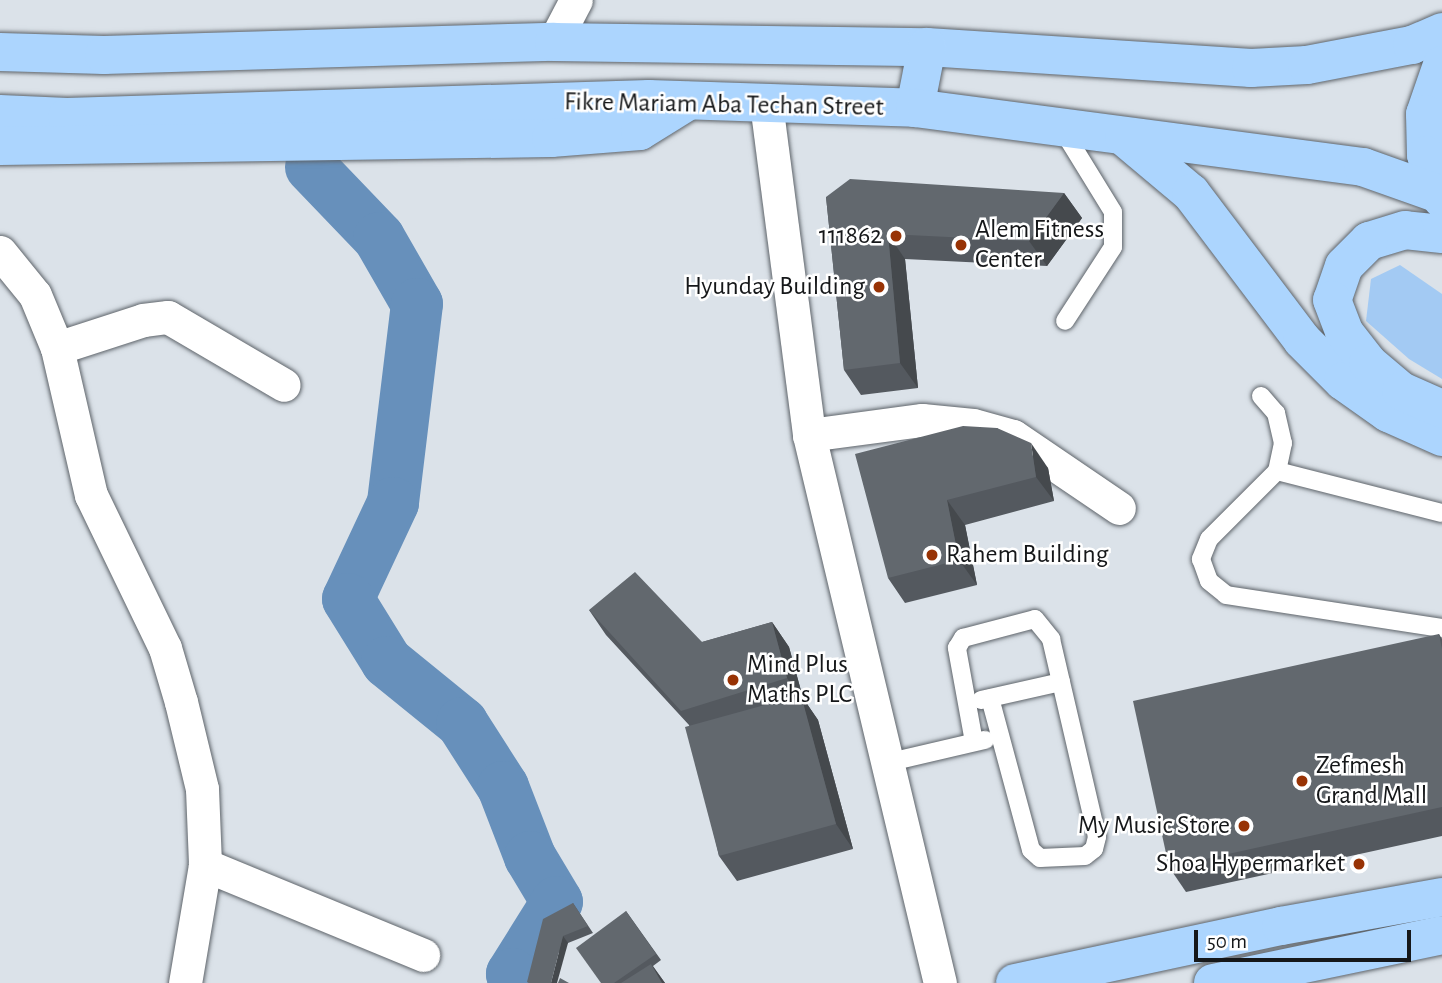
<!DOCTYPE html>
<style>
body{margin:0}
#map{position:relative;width:1442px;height:983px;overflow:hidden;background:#dbe2e9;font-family:"Alegreya Sans",sans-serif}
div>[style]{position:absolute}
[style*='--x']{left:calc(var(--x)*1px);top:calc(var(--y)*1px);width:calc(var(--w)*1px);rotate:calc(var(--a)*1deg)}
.green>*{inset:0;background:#a3caf3}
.river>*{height:52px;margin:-26px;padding:0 26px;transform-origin:26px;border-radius:26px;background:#6790bb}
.roads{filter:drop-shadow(0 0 2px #5e646a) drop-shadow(0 0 2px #5e646a)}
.service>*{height:18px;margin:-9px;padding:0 9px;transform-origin:9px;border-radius:9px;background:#fff}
.minor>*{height:33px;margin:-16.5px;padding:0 16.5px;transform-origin:16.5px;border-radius:16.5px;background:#fff}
.primary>*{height:38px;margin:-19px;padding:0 19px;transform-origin:19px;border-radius:19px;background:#acd5fe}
.wall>*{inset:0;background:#54595f}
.shaded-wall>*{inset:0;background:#45494d}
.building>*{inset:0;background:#62686e}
.dots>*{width:19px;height:19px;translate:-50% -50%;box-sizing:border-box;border:4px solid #fff;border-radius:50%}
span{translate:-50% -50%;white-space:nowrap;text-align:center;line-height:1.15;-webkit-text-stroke:5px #fff;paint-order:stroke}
.street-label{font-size:26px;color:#151719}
.poi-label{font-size:26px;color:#151719}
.left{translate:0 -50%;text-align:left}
.right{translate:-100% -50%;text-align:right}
.scale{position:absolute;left:1194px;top:930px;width:217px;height:32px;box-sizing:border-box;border:4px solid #151719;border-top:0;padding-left:9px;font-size:21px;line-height:24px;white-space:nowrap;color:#151719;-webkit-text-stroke:5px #fff;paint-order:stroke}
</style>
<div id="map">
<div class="green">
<div style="clip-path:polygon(1400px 265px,1442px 294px,1442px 379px,1409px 359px,1366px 321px,1371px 279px)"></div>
</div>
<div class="river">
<div style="--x:311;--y:167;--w:98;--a:46.2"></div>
<div style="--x:379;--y:238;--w:76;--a:60.1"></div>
<div style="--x:417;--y:304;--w:200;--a:96.9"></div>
<div style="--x:393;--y:503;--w:106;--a:115.1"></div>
<div style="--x:348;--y:599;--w:74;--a:58.2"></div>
<div style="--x:387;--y:662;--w:97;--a:39.1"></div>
<div style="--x:462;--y:723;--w:76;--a:57.4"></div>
<div style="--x:503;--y:787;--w:75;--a:68.9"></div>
<div style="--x:530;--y:857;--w:52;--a:59"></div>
<div style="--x:557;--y:902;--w:85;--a:122"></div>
<div style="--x:512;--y:974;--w:12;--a:48"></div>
</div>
<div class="roads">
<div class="service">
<div style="--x:1062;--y:129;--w:97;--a:58.4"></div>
<div style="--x:1113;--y:212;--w:35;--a:90"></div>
<div style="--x:1113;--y:247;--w:88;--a:123"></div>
<div style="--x:1261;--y:396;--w:23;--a:49"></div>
<div style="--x:1276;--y:413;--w:31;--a:77"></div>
<div style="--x:1283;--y:443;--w:29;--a:102"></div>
<div style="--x:1277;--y:471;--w:96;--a:135"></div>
<div style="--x:1209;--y:539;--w:22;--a:112"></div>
<div style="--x:1201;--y:559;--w:23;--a:70"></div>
<div style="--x:1209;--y:581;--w:22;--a:39"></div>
<div style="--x:1226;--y:595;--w:219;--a:8.7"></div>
<div style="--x:1277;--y:471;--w:170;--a:14.3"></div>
<div style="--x:981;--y:700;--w:82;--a:-12.7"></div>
<div style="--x:974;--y:742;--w:96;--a:-100.3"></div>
<div style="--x:957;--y:648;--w:12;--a:-59"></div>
<div style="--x:963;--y:638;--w:74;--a:-14.8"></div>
<div style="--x:1035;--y:619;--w:26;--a:51"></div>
<div style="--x:1051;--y:639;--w:203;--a:76.9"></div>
<div style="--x:1097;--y:837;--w:12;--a:104"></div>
<div style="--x:1094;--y:849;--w:11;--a:142"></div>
<div style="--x:1085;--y:856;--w:45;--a:177.5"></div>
<div style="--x:1040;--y:858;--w:12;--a:-138"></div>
<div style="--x:1031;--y:850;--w:157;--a:-105.1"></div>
<div style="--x:886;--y:763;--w:102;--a:-13.1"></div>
</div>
<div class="minor">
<div style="--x:554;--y:42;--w:47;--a:-62.4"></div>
<div style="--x:766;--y:103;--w:335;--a:82.6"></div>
<div style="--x:809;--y:435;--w:563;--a:76.56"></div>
<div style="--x:0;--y:252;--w:55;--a:50.9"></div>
<div style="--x:35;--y:295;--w:57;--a:67.5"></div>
<div style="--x:57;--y:348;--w:151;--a:77"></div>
<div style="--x:91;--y:495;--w:170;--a:64.2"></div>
<div style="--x:165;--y:648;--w:56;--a:73.5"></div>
<div style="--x:181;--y:702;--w:89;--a:76.4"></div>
<div style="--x:202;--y:789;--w:76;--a:87.7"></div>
<div style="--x:205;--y:865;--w:120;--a:99.6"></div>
<div style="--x:57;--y:348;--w:90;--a:-18"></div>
<div style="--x:143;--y:320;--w:25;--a:-7"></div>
<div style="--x:168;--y:317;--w:134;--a:30.4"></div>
<div style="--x:809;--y:435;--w:114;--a:-7.6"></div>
<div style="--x:922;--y:420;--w:51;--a:5.6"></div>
<div style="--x:973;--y:425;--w:41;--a:15.4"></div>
<div style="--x:1013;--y:436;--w:128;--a:34.2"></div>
<div style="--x:205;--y:865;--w:236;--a:22.4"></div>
</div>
<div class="primary">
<div style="--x:0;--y:52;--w:104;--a:1.7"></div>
<div style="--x:104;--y:55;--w:450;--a:-1.7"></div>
<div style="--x:554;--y:42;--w:373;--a:0.8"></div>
<div style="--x:927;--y:47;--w:325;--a:3.7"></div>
<div style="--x:1251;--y:68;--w:56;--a:-3.1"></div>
<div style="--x:1307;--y:65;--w:107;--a:-10.8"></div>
<div style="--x:1412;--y:45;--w:33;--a:-23"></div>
<div style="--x:1442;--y:65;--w:52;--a:109.1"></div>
<div style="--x:1425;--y:114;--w:41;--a:88.6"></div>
<div style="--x:1426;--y:155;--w:47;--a:70"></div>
<div style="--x:915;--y:108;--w:62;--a:-78.9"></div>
<div style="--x:0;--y:114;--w:67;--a:2.6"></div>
<div style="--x:67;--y:117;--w:582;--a:-1.77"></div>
<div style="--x:649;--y:99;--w:266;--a:1.9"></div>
<div style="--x:915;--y:108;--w:452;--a:7.5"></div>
<div style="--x:1363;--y:167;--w:81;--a:19.6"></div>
<div style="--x:1124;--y:137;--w:87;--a:39.9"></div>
<div style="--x:1191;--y:193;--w:184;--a:52.9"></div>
<div style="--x:1302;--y:340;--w:58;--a:45"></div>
<div style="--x:1343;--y:381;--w:55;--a:35.4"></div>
<div style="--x:1388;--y:413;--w:59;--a:24"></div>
<div style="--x:0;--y:146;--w:551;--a:-0.83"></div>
<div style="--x:551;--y:138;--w:89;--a:-4.5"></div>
<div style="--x:640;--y:131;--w:57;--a:-32"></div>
<div style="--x:1442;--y:234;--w:37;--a:-174"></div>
<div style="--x:1405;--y:230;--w:38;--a:163"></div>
<div style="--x:1369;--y:241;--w:35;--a:135"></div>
<div style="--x:1344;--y:266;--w:36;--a:109"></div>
<div style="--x:1332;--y:300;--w:34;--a:69"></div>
<div style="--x:1344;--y:332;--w:39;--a:52"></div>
<div style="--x:1368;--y:363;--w:43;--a:40.3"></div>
<div style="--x:1401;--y:391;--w:45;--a:23.7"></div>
<div style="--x:1015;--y:983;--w:272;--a:-12.1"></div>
<div style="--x:1281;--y:926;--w:164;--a:-10.2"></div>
<div style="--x:1213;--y:983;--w:234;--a:-11.8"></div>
</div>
</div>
<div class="wall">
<div style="clip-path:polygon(1064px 193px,1082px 218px,1047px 266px,905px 259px,918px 388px,861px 395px,844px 370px,826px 197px)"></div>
<div style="clip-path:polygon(997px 428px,1048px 468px,1054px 501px,965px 525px,977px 585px,905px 603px,888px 578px)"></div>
<div style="clip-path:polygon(589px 610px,702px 642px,772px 622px,789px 647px,803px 698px,818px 720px,853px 849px,737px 881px,719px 856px,689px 725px,606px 635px)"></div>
<div style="clip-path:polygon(1439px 634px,1442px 639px,1442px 836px,1186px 892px,1169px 867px)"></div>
<div style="clip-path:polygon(573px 903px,593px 933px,568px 943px,528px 983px)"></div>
<div style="clip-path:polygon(626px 911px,661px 960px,653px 966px,665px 983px,601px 983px)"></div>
</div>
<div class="shaded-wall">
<div style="clip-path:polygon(1064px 193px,1082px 218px,1047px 266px,1029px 241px)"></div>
<div style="clip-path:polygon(888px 234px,905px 259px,918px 388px,900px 363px)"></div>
<div style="clip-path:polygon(1031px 443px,1048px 468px,1054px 501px,1036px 477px)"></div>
<div style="clip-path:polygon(947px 500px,965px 525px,977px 585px,959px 560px)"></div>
<div style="clip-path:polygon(772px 622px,789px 647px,803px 698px,818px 720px,853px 849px,836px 824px,802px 700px,787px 678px)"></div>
<div style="clip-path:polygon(563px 936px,568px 943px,557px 983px,551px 983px)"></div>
<div style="clip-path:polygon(651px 964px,665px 983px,662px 983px)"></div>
</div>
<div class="building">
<div style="clip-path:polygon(850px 179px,1064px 193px,1029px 241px,888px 234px,900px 363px,844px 370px,826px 197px)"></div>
<div style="clip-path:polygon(963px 426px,997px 428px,1031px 443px,1036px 477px,947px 500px,959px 560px,888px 578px,855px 454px)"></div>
<div style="clip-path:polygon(635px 572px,702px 642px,772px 622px,787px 678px,681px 711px,589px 610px)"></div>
<div style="clip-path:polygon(1439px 634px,1442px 649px,1442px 807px,1169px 867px,1133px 701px)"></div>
<div style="clip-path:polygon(801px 695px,836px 824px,719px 856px,685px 727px)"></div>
<div style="clip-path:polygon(573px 903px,588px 926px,563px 936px,551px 983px,529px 983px,527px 982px,543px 919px)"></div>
<div style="clip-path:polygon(626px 911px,656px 954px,614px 983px,601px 983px,576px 948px)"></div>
<div style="clip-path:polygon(651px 964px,662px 983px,621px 983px)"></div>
<div style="clip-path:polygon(560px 978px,569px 983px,558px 983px)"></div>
</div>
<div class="dots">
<div style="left:896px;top:236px;background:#983305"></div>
<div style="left:961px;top:245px;background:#983305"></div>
<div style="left:879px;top:287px;background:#983305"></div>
<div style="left:932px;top:555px;background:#983305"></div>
<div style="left:733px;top:680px;background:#983305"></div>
<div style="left:1302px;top:781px;background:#983305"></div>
<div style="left:1244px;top:826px;background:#983305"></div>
<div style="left:1359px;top:864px;background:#983305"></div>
</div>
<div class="street-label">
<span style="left:724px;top:105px;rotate:1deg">Fikre Mariam Aba Techan Street</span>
</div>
<div class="poi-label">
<span class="left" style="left:975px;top:245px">Alem Fitness<br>Center</span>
<span class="right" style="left:882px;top:236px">111862</span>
<span class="right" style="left:865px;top:287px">Hyunday Building</span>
<span class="left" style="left:946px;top:555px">Rahem Building</span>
<span class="left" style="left:747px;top:680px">Mind Plus<br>Maths PLC</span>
<span class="left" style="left:1316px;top:781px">Zefmesh<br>Grand Mall</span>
<span class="right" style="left:1230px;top:826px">My Music Store</span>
<span class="right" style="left:1345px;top:864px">Shoa Hypermarket</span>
</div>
<div class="scale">50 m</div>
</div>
